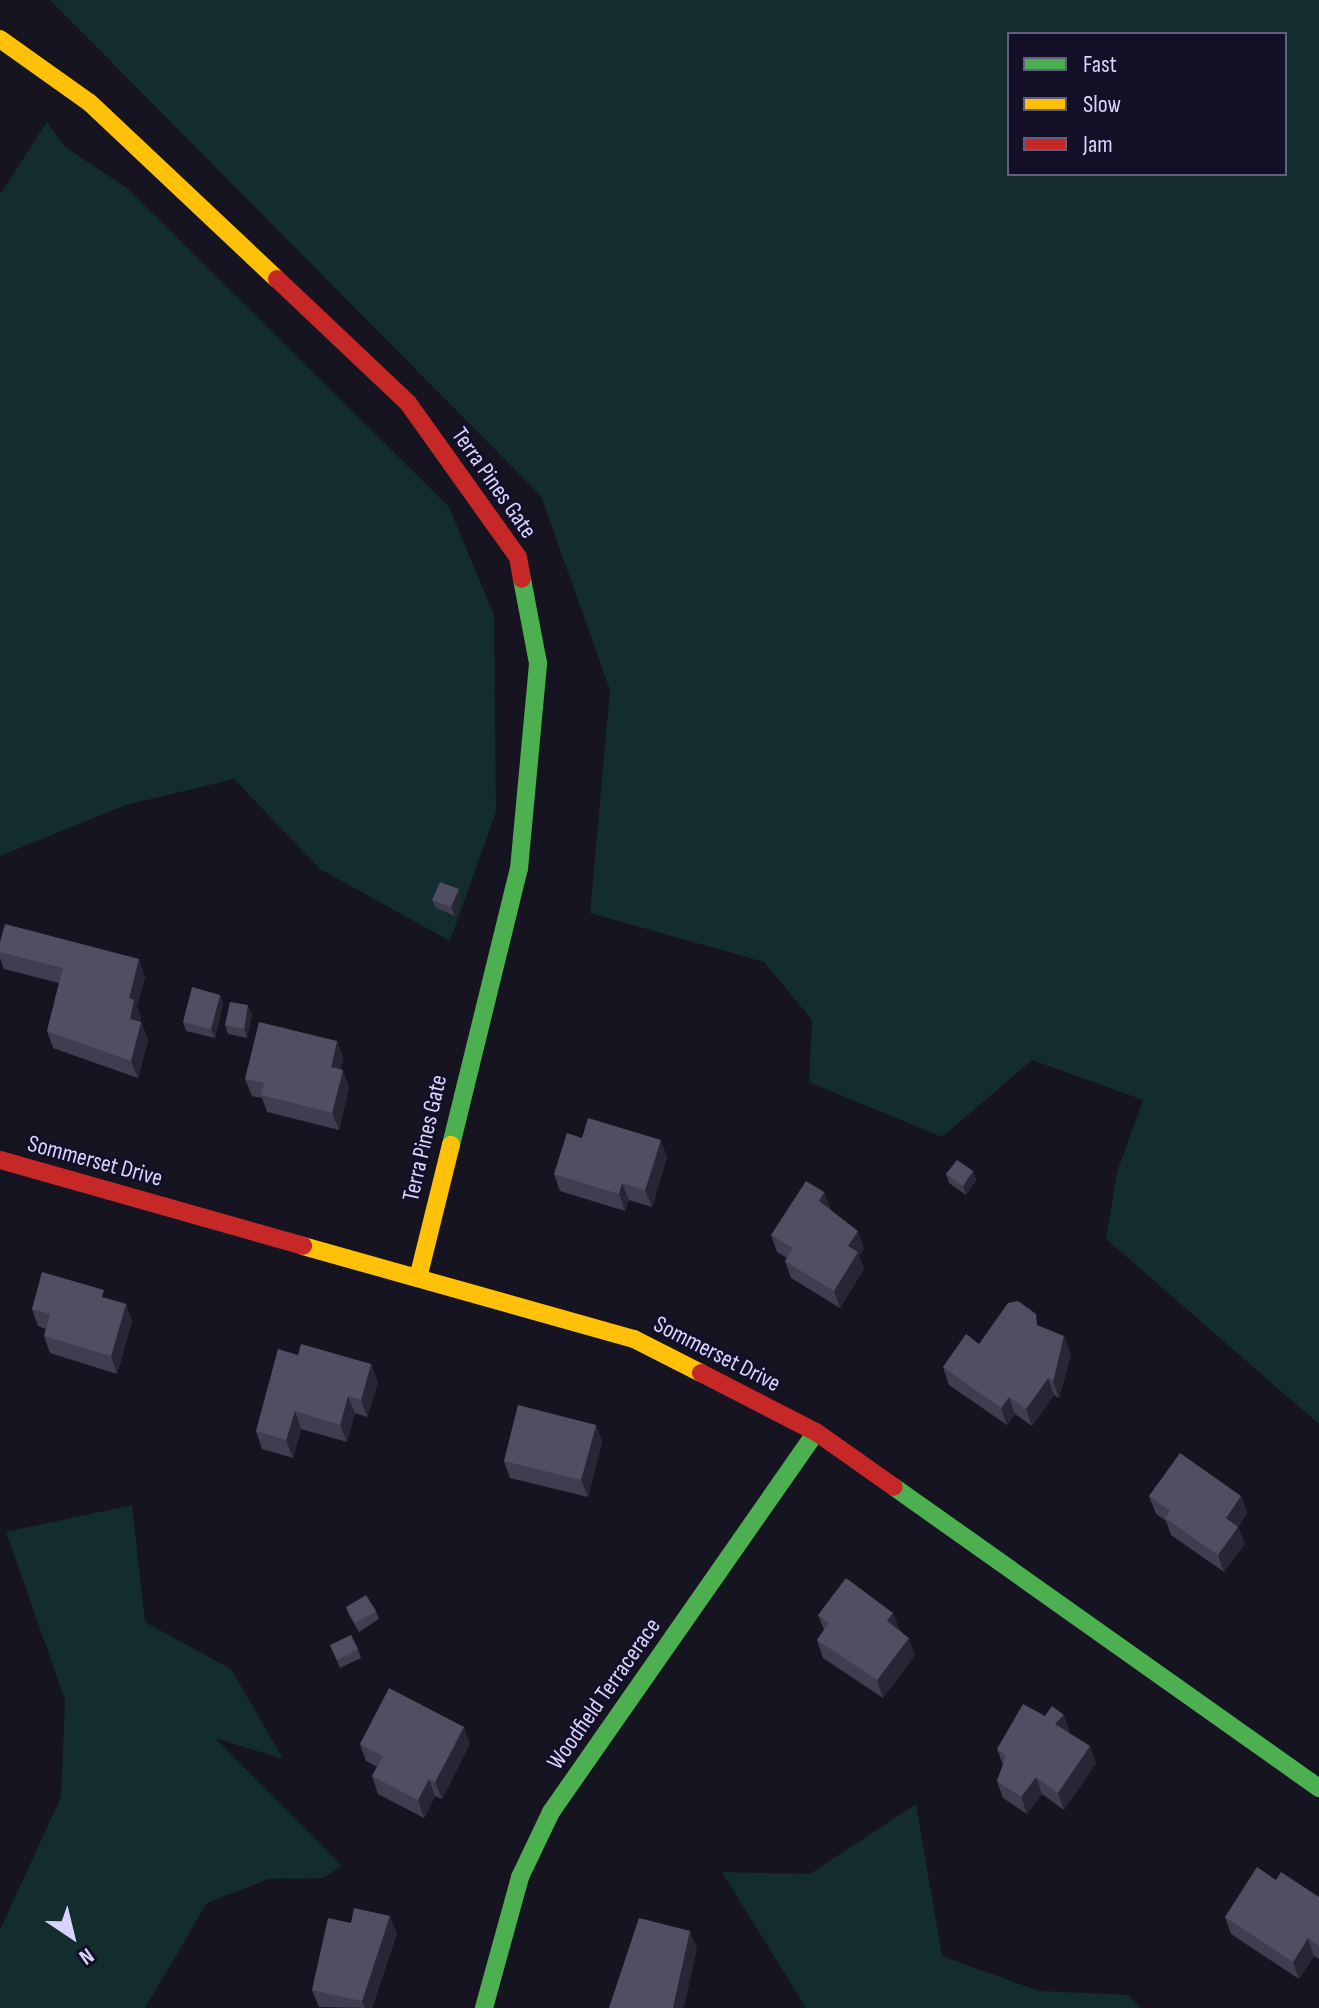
<!DOCTYPE html>
<style>
body{margin:0}
#map{position:relative;width:1319px;height:2008px;overflow:hidden;background:#161421;font-family:"Sofia Sans Condensed",sans-serif}
div>[style]{position:absolute}
[style*='--x']{left:calc(var(--x)*1px);top:calc(var(--y)*1px);width:calc(var(--w)*1px);rotate:calc(var(--a)*1deg)}
.green>*{inset:0;background:#132c2d}
.fast>*{height:18px;margin:-9px;padding:0 9px;transform-origin:9px;border-radius:9px;background:#4caf50}
.slow>*{height:18px;margin:-9px;padding:0 9px;transform-origin:9px;border-radius:9px;background:#ffc107}
.jam>*{height:18px;margin:-9px;padding:0 9px;transform-origin:9px;border-radius:9px;background:#c62828}
.wall>*{inset:0;background:#403d50}
.shaded-wall>*{inset:0;background:#282635}
.building>*{inset:0;background:#504e63}
span{translate:-50% -50%;white-space:nowrap;text-align:center;line-height:1.15;-webkit-text-stroke:6px #130f26;paint-order:stroke}
.street-label{font-size:24px;color:#d9d4ff}
.legend{position:absolute;left:1007px;top:32px;width:280px;height:144px;box-sizing:border-box;background:#130f26;border:2px solid #625e7d;margin:0;padding:10px 14px;list-style:none;font-size:24px;color:#d9d4ff}
.legend li{display:flex;align-items:center;gap:16px;height:40px}
.legend b{width:40px;border:2px solid #625e7d}
.north{position:absolute;left:32px;top:1896px;width:80px;height:80px;-webkit-text-stroke:6px #130f26;paint-order:stroke;rotate:145deg;font-size:22px;font-weight:700;line-height:32px;text-align:center;color:#d9d4ff}
.north::after{content:'';display:block;margin:auto;width:28px;height:36px;background:#d9d4ff;clip-path:polygon(50% 0,100% 100%,50% 72%,0 100%)}
</style>
<div id="map">
<div class="green">
<div style="clip-path:polygon(evenodd,50px 0,1319px 0,1319px 1424px,1106px 1239px,1117px 1172px,1143px 1100px,1032px 1060px,942px 1137px,809px 1082px,812px 1020px,764px 962px,590px 913px,610px 690px,541px 496px,50px 0,1009px 34px,1285px 34px,1285px 174px,1009px 174px,1009px 34px)"></div>
<div style="clip-path:polygon(47px 122px,65px 147px,127px 188px,449px 507px,494px 615px,496px 812px,450px 941px,320px 869px,234px 779px,126px 805px,0 856px,0 194px)"></div>
<div style="clip-path:polygon(132px 1505px,145px 1622px,231px 1669px,283px 1759px,215px 1738px,342px 1866px,323px 1878px,269px 1879px,207px 1903px,145px 2008px,0 2008px,0 1930px,61px 1797px,65px 1700px,6px 1532px)"></div>
<div style="clip-path:polygon(916px 1804px,942px 1956px,1039px 1991px,1128px 1995px,1141px 2008px,806px 2008px,722px 1872px,810px 1874px)"></div>
</div>
<div class="fast">
<div style="--x:451;--y:1145;--w:284;--a:-76.2"></div>
<div style="--x:519;--y:869;--w:207;--a:-84.7"></div>
<div style="--x:538;--y:663;--w:86;--a:-100.8"></div>
<div style="--x:894;--y:1487;--w:521;--a:35.31"></div>
<div style="--x:484;--y:2008;--w:136;--a:-74.6"></div>
<div style="--x:520;--y:1877;--w:72;--a:-64.5"></div>
<div style="--x:551;--y:1812;--w:463;--a:-55.1"></div>
</div>
<div class="slow">
<div style="--x:0;--y:39;--w:110;--a:35.4"></div>
<div style="--x:90;--y:103;--w:257;--a:43.3"></div>
<div style="--x:303;--y:1246;--w:344;--a:15.7"></div>
<div style="--x:634;--y:1339;--w:75;--a:26.9"></div>
<div style="--x:419;--y:1274;--w:133;--a:-76.1"></div>
</div>
<div class="jam">
<div style="--x:277;--y:279;--w:180;--a:43.4"></div>
<div style="--x:408;--y:403;--w:189;--a:54.5"></div>
<div style="--x:518;--y:557;--w:22;--a:80"></div>
<div style="--x:0;--y:1160;--w:315;--a:15.8"></div>
<div style="--x:701;--y:1373;--w:129;--a:27.2"></div>
<div style="--x:816;--y:1432;--w:95;--a:35.2"></div>
</div>
<div class="wall">
<div style="clip-path:polygon(462px 898px,455px 916px,436px 908px,432px 900px)"></div>
<div style="clip-path:polygon(0 942px,145px 976px,137px 1007px,141px 1017px,140px 1022px,141px 1022px,148px 1040px,138px 1078px,53px 1048px,47px 1031px,59px 983px,4px 969px,0 958px)"></div>
<div style="clip-path:polygon(220px 995px,223px 1004px,215px 1038px,186px 1031px,183px 1022px)"></div>
<div style="clip-path:polygon(252px 1014px,247px 1038px,228px 1034px,225px 1025px)"></div>
<div style="clip-path:polygon(337px 1041px,343px 1059px,340px 1069px,349px 1087px,339px 1130px,267px 1112px,262px 1098px,252px 1096px,245px 1079px)"></div>
<div style="clip-path:polygon(582px 1138px,667px 1157px,652px 1207px,629px 1200px,625px 1211px,560px 1191px,554px 1174px)"></div>
<div style="clip-path:polygon(973px 1171px,976px 1180px,966px 1195px,949px 1183px,946px 1174px)"></div>
<div style="clip-path:polygon(824px 1192px,830px 1210px,864px 1248px,859px 1256px,864px 1269px,840px 1308px,791px 1278px,785px 1261px,787px 1258px,777px 1252px,771px 1235px)"></div>
<div style="clip-path:polygon(107px 1299px,126px 1304px,132px 1321px,117px 1374px,50px 1353px,44px 1336px,46px 1329px,38px 1326px,32px 1309px)"></div>
<div style="clip-path:polygon(1041px 1327px,1071px 1354px,1059px 1398px,1054px 1395px,1032px 1426px,1015px 1414px,1007px 1425px,949px 1385px,943px 1367px,979px 1344px)"></div>
<div style="clip-path:polygon(298px 1355px,371px 1364px,378px 1382px,367px 1417px,355px 1413px,347px 1442px,301px 1429px,293px 1458px,262px 1449px,256px 1431px)"></div>
<div style="clip-path:polygon(596px 1425px,602px 1442px,588px 1497px,510px 1478px,504px 1461px)"></div>
<div style="clip-path:polygon(1149px 1496px,1241px 1496px,1247px 1513px,1238px 1527px,1245px 1544px,1224px 1572px,1171px 1535px,1166px 1521px,1156px 1514px)"></div>
<div style="clip-path:polygon(346px 1607px,376px 1611px,379px 1619px,359px 1632px,349px 1615px)"></div>
<div style="clip-path:polygon(818px 1615px,900px 1630px,915px 1655px,883px 1698px,823px 1658px,817px 1640px,824px 1630px)"></div>
<div style="clip-path:polygon(330px 1645px,358px 1649px,361px 1658px,340px 1668px)"></div>
<div style="clip-path:polygon(1070px 1732px,1069px 1733px,1096px 1763px,1064px 1810px,1042px 1794px,1027px 1814px,1003px 1798px,997px 1781px,1003px 1765px,997px 1749px)"></div>
<div style="clip-path:polygon(360px 1744px,470px 1744px,442px 1799px,435px 1796px,424px 1818px,378px 1794px,372px 1776px,377px 1767px,366px 1761px)"></div>
<div style="clip-path:polygon(1276px 1880px,1319px 1897px,1319px 1959px,1314px 1956px,1299px 1979px,1231px 1934px,1225px 1917px)"></div>
<div style="clip-path:polygon(351px 1923px,397px 1933px,372px 2008px,319px 2007px,312px 1990px)"></div>
</div>
<div class="shaded-wall">
<div style="clip-path:polygon(459px 889px,462px 898px,455px 916px,451px 907px)"></div>
<div style="clip-path:polygon(139px 959px,145px 976px,137px 1007px,141px 1017px,136px 1037px,130px 1019px,129px 998px)"></div>
<div style="clip-path:polygon(220px 995px,223px 1004px,215px 1038px,211px 1029px)"></div>
<div style="clip-path:polygon(248px 1005px,252px 1014px,247px 1038px,244px 1029px)"></div>
<div style="clip-path:polygon(141px 1022px,148px 1040px,138px 1078px,131px 1061px)"></div>
<div style="clip-path:polygon(337px 1041px,343px 1059px,337px 1084px,331px 1067px)"></div>
<div style="clip-path:polygon(343px 1070px,349px 1087px,339px 1130px,332px 1113px)"></div>
<div style="clip-path:polygon(661px 1140px,667px 1157px,652px 1207px,645px 1190px)"></div>
<div style="clip-path:polygon(973px 1171px,976px 1180px,966px 1195px,963px 1186px)"></div>
<div style="clip-path:polygon(622px 1183px,629px 1200px,625px 1211px,619px 1194px)"></div>
<div style="clip-path:polygon(824px 1192px,831px 1209px,825px 1218px,819px 1201px)"></div>
<div style="clip-path:polygon(858px 1231px,864px 1248px,859px 1256px,864px 1269px,840px 1308px,834px 1291px,848px 1246px)"></div>
<div style="clip-path:polygon(126px 1304px,132px 1321px,117px 1374px,111px 1356px)"></div>
<div style="clip-path:polygon(1064px 1336px,1071px 1354px,1059px 1398px,1053px 1381px)"></div>
<div style="clip-path:polygon(371px 1364px,378px 1382px,367px 1417px,361px 1400px)"></div>
<div style="clip-path:polygon(1048px 1378px,1054px 1395px,1032px 1426px,1026px 1409px)"></div>
<div style="clip-path:polygon(348px 1396px,355px 1413px,347px 1442px,340px 1425px)"></div>
<div style="clip-path:polygon(1009px 1397px,1015px 1414px,1007px 1425px,1001px 1408px)"></div>
<div style="clip-path:polygon(295px 1411px,301px 1429px,293px 1458px,286px 1440px)"></div>
<div style="clip-path:polygon(596px 1425px,602px 1442px,588px 1497px,581px 1480px)"></div>
<div style="clip-path:polygon(1241px 1496px,1247px 1513px,1232px 1535px,1226px 1518px)"></div>
<div style="clip-path:polygon(1238px 1527px,1245px 1544px,1224px 1572px,1218px 1555px)"></div>
<div style="clip-path:polygon(893px 1613px,900px 1630px,893px 1639px,887px 1621px)"></div>
<div style="clip-path:polygon(909px 1638px,915px 1655px,883px 1698px,877px 1680px)"></div>
<div style="clip-path:polygon(1064px 1715px,1070px 1732px,1062px 1741px,1055px 1724px)"></div>
<div style="clip-path:polygon(464px 1727px,470px 1744px,442px 1799px,435px 1782px)"></div>
<div style="clip-path:polygon(1090px 1746px,1096px 1763px,1064px 1810px,1058px 1793px)"></div>
<div style="clip-path:polygon(1036px 1777px,1042px 1794px,1027px 1814px,1021px 1797px)"></div>
<div style="clip-path:polygon(429px 1779px,435px 1796px,424px 1818px,418px 1800px)"></div>
<div style="clip-path:polygon(390px 1916px,397px 1933px,372px 2008px,365px 2008px,362px 2001px)"></div>
<div style="clip-path:polygon(690px 1931px,697px 1949px,684px 2008px,673px 2008px)"></div>
<div style="clip-path:polygon(1308px 1938px,1314px 1956px,1299px 1979px,1293px 1962px)"></div>
</div>
<div class="building">
<div style="clip-path:polygon(440px 882px,459px 889px,451px 907px,432px 900px)"></div>
<div style="clip-path:polygon(5px 924px,139px 959px,129px 998px,134px 1000px,130px 1019px,141px 1022px,131px 1061px,47px 1031px,63px 968px,0 952px,0 942px)"></div>
<div style="clip-path:polygon(192px 987px,220px 995px,211px 1029px,183px 1022px)"></div>
<div style="clip-path:polygon(230px 1002px,248px 1005px,244px 1029px,225px 1025px)"></div>
<div style="clip-path:polygon(259px 1022px,337px 1041px,331px 1067px,343px 1070px,332px 1113px,261px 1095px,264px 1083px,245px 1079px)"></div>
<div style="clip-path:polygon(588px 1118px,661px 1140px,645px 1190px,622px 1183px,619px 1194px,554px 1174px,567px 1133px,582px 1138px)"></div>
<div style="clip-path:polygon(957px 1160px,973px 1171px,963px 1186px,946px 1174px)"></div>
<div style="clip-path:polygon(806px 1181px,824px 1192px,819px 1201px,858px 1231px,848px 1246px,858px 1252px,834px 1291px,785px 1261px,793px 1248px,771px 1235px)"></div>
<div style="clip-path:polygon(42px 1272px,104px 1290px,102px 1297px,126px 1304px,111px 1356px,44px 1336px,50px 1314px,32px 1309px)"></div>
<div style="clip-path:polygon(1018px 1301px,1036px 1314px,1037px 1325px,1064px 1336px,1053px 1381px,1048px 1378px,1026px 1409px,1009px 1397px,1001px 1408px,943px 1367px,966px 1334px,979px 1344px,1008px 1303px)"></div>
<div style="clip-path:polygon(301px 1344px,371px 1364px,361px 1400px,348px 1396px,340px 1425px,295px 1411px,286px 1440px,256px 1431px,278px 1349px,298px 1355px)"></div>
<div style="clip-path:polygon(518px 1405px,596px 1425px,581px 1480px,504px 1461px)"></div>
<div style="clip-path:polygon(1180px 1453px,1241px 1496px,1226px 1518px,1238px 1527px,1218px 1555px,1165px 1518px,1170px 1511px,1149px 1496px)"></div>
<div style="clip-path:polygon(846px 1578px,893px 1613px,887px 1621px,909px 1638px,877px 1680px,817px 1640px,829px 1623px,818px 1615px)"></div>
<div style="clip-path:polygon(366px 1595px,376px 1611px,355px 1623px,346px 1607px)"></div>
<div style="clip-path:polygon(351px 1635px,358px 1649px,337px 1660px,330px 1645px)"></div>
<div style="clip-path:polygon(389px 1688px,464px 1727px,435px 1782px,429px 1779px,418px 1800px,372px 1776px,383px 1756px,360px 1744px)"></div>
<div style="clip-path:polygon(1023px 1704px,1045px 1716px,1052px 1706px,1064px 1715px,1055px 1724px,1090px 1746px,1058px 1793px,1036px 1777px,1021px 1797px,997px 1781px,1006px 1756px,997px 1749px)"></div>
<div style="clip-path:polygon(1257px 1867px,1276px 1880px,1281px 1872px,1319px 1897px,1319px 1946px,1308px 1938px,1293px 1962px,1225px 1917px)"></div>
<div style="clip-path:polygon(354px 1908px,390px 1916px,362px 2001px,312px 1990px,328px 1918px,351px 1923px)"></div>
<div style="clip-path:polygon(639px 1918px,690px 1931px,673px 2008px,609px 2008px)"></div>
</div>
<div class="street-label">
<span style="left:494px;top:483px;rotate:55deg">Terra Pines Gate</span>
<span style="left:425px;top:1138px;rotate:-77deg">Terra Pines Gate</span>
<span style="left:95px;top:1161px;rotate:15deg">Sommerset Drive</span>
<span style="left:717px;top:1354px;rotate:27deg">Sommerset Drive</span>
<span style="left:604px;top:1694px;rotate:-55deg">Woodfield Terracerace</span>
</div>
<ul class="legend">
<li><b style="height:10px;background:#4caf50"></b>Fast</li>
<li><b style="height:10px;background:#ffc107"></b>Slow</li>
<li><b style="height:10px;background:#c62828"></b>Jam</li>
</ul>
<div class="north">N</div>
</div>
